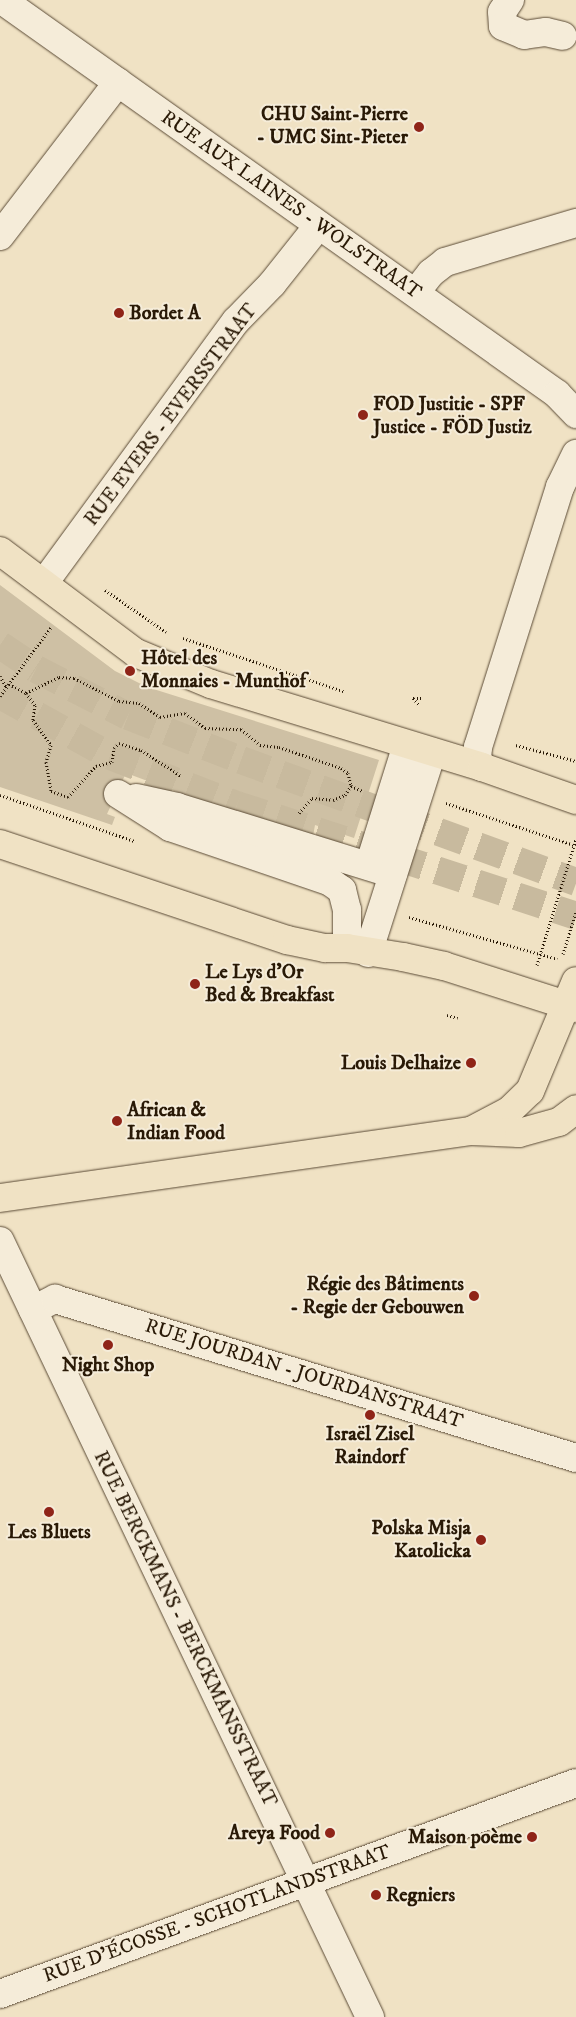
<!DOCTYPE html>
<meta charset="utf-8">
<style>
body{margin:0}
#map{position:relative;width:576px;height:2017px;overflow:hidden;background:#f0e2c4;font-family:"IM FELL DW Pica",serif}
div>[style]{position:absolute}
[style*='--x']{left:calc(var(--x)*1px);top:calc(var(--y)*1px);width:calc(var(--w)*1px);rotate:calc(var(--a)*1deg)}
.green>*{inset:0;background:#cec0a4}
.highway-tunnel>*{height:28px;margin-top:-14px;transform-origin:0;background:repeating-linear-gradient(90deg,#c8ba9e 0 28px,transparent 0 42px)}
.path>*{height:3px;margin-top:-1.5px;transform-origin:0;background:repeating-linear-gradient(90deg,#291906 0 1px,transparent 0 3.5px)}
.roads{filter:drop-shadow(0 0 1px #5b4b36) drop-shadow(0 0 1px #5b4b36)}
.minor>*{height:28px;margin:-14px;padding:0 14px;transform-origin:14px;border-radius:14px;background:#f5ecd9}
.major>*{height:28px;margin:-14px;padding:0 14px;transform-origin:14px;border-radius:14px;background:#f0e2c4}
.dots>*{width:14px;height:14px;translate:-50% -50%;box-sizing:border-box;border:2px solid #f5ecd9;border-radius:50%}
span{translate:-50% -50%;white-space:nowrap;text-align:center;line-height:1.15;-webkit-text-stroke:4px #f5ecd9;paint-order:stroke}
.poi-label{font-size:20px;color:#291906;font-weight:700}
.right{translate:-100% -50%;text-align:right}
.left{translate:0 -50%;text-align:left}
.street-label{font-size:20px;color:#291906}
</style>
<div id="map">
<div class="green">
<div style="clip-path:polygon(0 585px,115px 671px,147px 687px,379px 760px,354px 838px,315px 825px,312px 842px,126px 773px,107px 814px,115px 817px,112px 825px,0 787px)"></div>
</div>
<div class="highway-tunnel">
<div style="--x:0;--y:645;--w:43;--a:33.7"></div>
<div style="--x:36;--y:669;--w:103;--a:27.1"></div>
<div style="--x:128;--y:716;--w:121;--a:21.3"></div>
<div style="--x:241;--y:760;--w:357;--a:20"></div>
<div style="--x:0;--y:695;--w:126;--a:29"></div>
<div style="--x:110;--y:756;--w:136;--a:21.1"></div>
<div style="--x:237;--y:805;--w:357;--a:18.1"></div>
</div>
<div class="path">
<div style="--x:105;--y:590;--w:74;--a:34.5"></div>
<div style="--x:183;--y:638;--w:169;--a:18.3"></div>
<div style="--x:0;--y:676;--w:13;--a:61"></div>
<div style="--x:9;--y:684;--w:19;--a:28"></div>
<div style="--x:26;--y:693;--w:37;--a:-26"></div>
<div style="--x:59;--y:677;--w:15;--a:4"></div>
<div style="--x:74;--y:678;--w:51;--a:27.1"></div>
<div style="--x:119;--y:701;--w:20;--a:6"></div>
<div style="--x:139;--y:703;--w:25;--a:34"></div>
<div style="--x:160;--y:717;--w:25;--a:-9"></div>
<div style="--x:185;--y:713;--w:25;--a:37"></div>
<div style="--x:205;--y:728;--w:36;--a:2"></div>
<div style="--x:241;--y:729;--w:25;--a:40"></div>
<div style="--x:260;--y:745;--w:19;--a:6"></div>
<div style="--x:279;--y:747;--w:65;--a:18.7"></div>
<div style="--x:341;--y:768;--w:9;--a:36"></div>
<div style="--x:348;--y:773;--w:13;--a:77"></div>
<div style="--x:351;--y:786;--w:13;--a:23"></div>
<div style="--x:26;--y:693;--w:15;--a:53"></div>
<div style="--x:35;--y:705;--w:15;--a:98"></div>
<div style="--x:33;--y:720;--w:31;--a:54"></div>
<div style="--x:51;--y:745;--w:18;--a:106"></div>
<div style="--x:46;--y:762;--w:29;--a:80"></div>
<div style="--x:51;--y:791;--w:18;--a:19"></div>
<div style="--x:68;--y:797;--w:42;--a:-47.9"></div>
<div style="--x:96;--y:766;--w:16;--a:-14"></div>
<div style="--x:112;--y:762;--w:14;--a:-82"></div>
<div style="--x:114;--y:748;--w:7;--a:-45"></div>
<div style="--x:119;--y:743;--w:23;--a:18"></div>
<div style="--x:141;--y:750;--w:48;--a:33"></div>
<div style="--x:0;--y:696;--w:87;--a:-53.4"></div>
<div style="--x:413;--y:698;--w:9;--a:49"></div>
<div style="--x:413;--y:698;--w:8;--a:0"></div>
<div style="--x:516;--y:745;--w:62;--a:14.9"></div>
<div style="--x:0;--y:795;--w:142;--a:18.9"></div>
<div style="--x:446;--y:803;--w:135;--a:18.2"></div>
<div style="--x:299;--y:813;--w:20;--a:-49"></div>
<div style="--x:312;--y:798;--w:21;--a:5"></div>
<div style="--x:333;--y:800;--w:13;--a:-23"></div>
<div style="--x:345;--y:795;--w:11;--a:-56"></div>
<div style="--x:409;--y:917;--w:154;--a:15.8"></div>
<div style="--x:563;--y:954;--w:44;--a:-72.8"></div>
<div style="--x:537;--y:965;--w:132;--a:-72.8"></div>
<div style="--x:447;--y:1015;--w:11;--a:15"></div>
</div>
<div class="roads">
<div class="minor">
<div style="--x:2;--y:0;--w:681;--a:35.37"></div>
<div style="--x:557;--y:394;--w:28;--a:46"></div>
<div style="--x:510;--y:0;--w:14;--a:124"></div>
<div style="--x:502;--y:12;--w:14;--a:86"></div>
<div style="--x:503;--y:26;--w:23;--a:23"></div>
<div style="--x:524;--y:35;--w:22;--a:-8"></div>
<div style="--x:546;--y:32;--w:17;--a:13"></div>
<div style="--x:0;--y:236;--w:194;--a:-52.5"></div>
<div style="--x:416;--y:292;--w:24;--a:-52"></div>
<div style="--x:431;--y:273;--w:18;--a:-38"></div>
<div style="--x:445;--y:262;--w:137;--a:-16.6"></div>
<div style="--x:44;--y:583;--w:325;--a:-53.8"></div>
<div style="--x:236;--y:321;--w:52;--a:-45.8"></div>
<div style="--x:272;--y:284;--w:75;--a:-51.5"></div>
<div style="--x:482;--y:767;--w:9;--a:-122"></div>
<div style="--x:477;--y:759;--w:12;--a:-85"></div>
<div style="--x:478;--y:747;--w:273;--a:-72.5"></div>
<div style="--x:560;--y:487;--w:37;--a:-64"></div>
<div style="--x:118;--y:794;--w:62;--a:32.4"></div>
<div style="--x:170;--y:827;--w:168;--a:18.8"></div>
<div style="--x:329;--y:881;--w:16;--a:35"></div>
<div style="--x:342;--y:890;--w:21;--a:76"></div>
<div style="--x:347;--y:910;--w:38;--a:90"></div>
<div style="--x:136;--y:798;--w:42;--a:12.4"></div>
<div style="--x:177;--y:807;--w:226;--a:17.2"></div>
<div style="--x:369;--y:866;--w:127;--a:-72.6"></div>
<div style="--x:368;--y:953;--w:211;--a:-72.3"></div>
<div style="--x:0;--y:1241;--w:860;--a:64.51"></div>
<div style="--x:33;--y:1310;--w:25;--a:-27"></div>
<div style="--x:55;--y:1299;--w:545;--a:16.97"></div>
<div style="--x:0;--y:1994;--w:613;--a:-20.12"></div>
</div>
<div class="major">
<div style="--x:0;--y:551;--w:170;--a:36.9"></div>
<div style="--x:136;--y:653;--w:81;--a:22.5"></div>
<div style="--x:211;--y:684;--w:283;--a:17"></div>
<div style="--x:482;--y:767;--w:100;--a:19.3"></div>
<div style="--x:0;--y:844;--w:303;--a:18.5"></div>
<div style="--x:287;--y:940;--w:39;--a:12"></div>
<div style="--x:325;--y:948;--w:22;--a:0"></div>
<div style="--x:347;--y:948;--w:57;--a:9.1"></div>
<div style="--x:403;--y:957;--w:42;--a:12.4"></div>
<div style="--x:444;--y:966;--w:139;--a:17.7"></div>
<div style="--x:471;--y:1131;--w:43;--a:-27.8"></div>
<div style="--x:509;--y:1111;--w:29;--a:-44"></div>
<div style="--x:530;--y:1091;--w:119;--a:-67.3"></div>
<div style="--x:0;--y:1198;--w:476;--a:-8.1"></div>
<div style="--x:471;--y:1131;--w:48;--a:2.4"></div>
<div style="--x:519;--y:1133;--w:41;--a:-15.4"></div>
<div style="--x:559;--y:1122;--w:21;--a:-37"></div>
</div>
</div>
<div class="dots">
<div style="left:419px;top:127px;background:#8f2418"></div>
<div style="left:119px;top:313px;background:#8f2418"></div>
<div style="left:363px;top:415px;background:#8f2418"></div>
<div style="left:130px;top:671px;background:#8f2418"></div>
<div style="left:195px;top:984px;background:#8f2418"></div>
<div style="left:471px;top:1063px;background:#8f2418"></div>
<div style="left:117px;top:1121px;background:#8f2418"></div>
<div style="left:474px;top:1296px;background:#8f2418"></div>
<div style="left:108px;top:1345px;background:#8f2418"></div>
<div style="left:370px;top:1415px;background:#8f2418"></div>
<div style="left:49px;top:1512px;background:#8f2418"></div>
<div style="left:481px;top:1540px;background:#8f2418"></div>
<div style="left:330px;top:1833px;background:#8f2418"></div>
<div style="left:532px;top:1837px;background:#8f2418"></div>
<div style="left:376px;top:1895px;background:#8f2418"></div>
</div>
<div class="poi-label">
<span class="right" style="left:408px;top:126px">CHU Saint-Pierre<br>- UMC Sint-Pieter</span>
<span class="left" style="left:129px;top:313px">Bordet A</span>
<span class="left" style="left:373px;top:416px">FOD Justitie - SPF<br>Justice - FÖD Justiz</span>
<span class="left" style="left:141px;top:670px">Hôtel des<br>Monnaies - Munthof</span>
<span class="left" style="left:205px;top:984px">Le Lys d'Or<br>Bed &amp; Breakfast</span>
<span class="right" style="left:461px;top:1063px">Louis Delhaize</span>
<span class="left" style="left:127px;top:1122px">African &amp;<br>Indian Food</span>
<span class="right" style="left:464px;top:1296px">Régie des Bâtiments<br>- Regie der Gebouwen</span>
<span style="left:108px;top:1365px">Night Shop</span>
<span style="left:370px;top:1446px">Israël Zisel<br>Raindorf</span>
<span class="right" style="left:471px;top:1540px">Polska Misja<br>Katolicka</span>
<span style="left:49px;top:1532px">Les Bluets</span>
<span class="right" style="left:320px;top:1833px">Areya Food</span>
<span class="right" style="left:522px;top:1837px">Maison poème</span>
<span class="left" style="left:386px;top:1895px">Regniers</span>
</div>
<div class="street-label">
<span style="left:291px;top:205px;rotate:35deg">RUE AUX LAINES - WOLSTRAAT</span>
<span style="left:171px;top:415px;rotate:-53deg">RUE EVERS - EVERSSTRAAT</span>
<span style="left:304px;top:1374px;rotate:17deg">RUE JOURDAN - JOURDANSTRAAT</span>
<span style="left:185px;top:1629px;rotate:64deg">RUE BERCKMANS - BERCKMANSSTRAAT</span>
<span style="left:217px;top:1914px;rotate:-20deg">RUE D'ÉCOSSE - SCHOTLANDSTRAAT</span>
</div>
</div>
